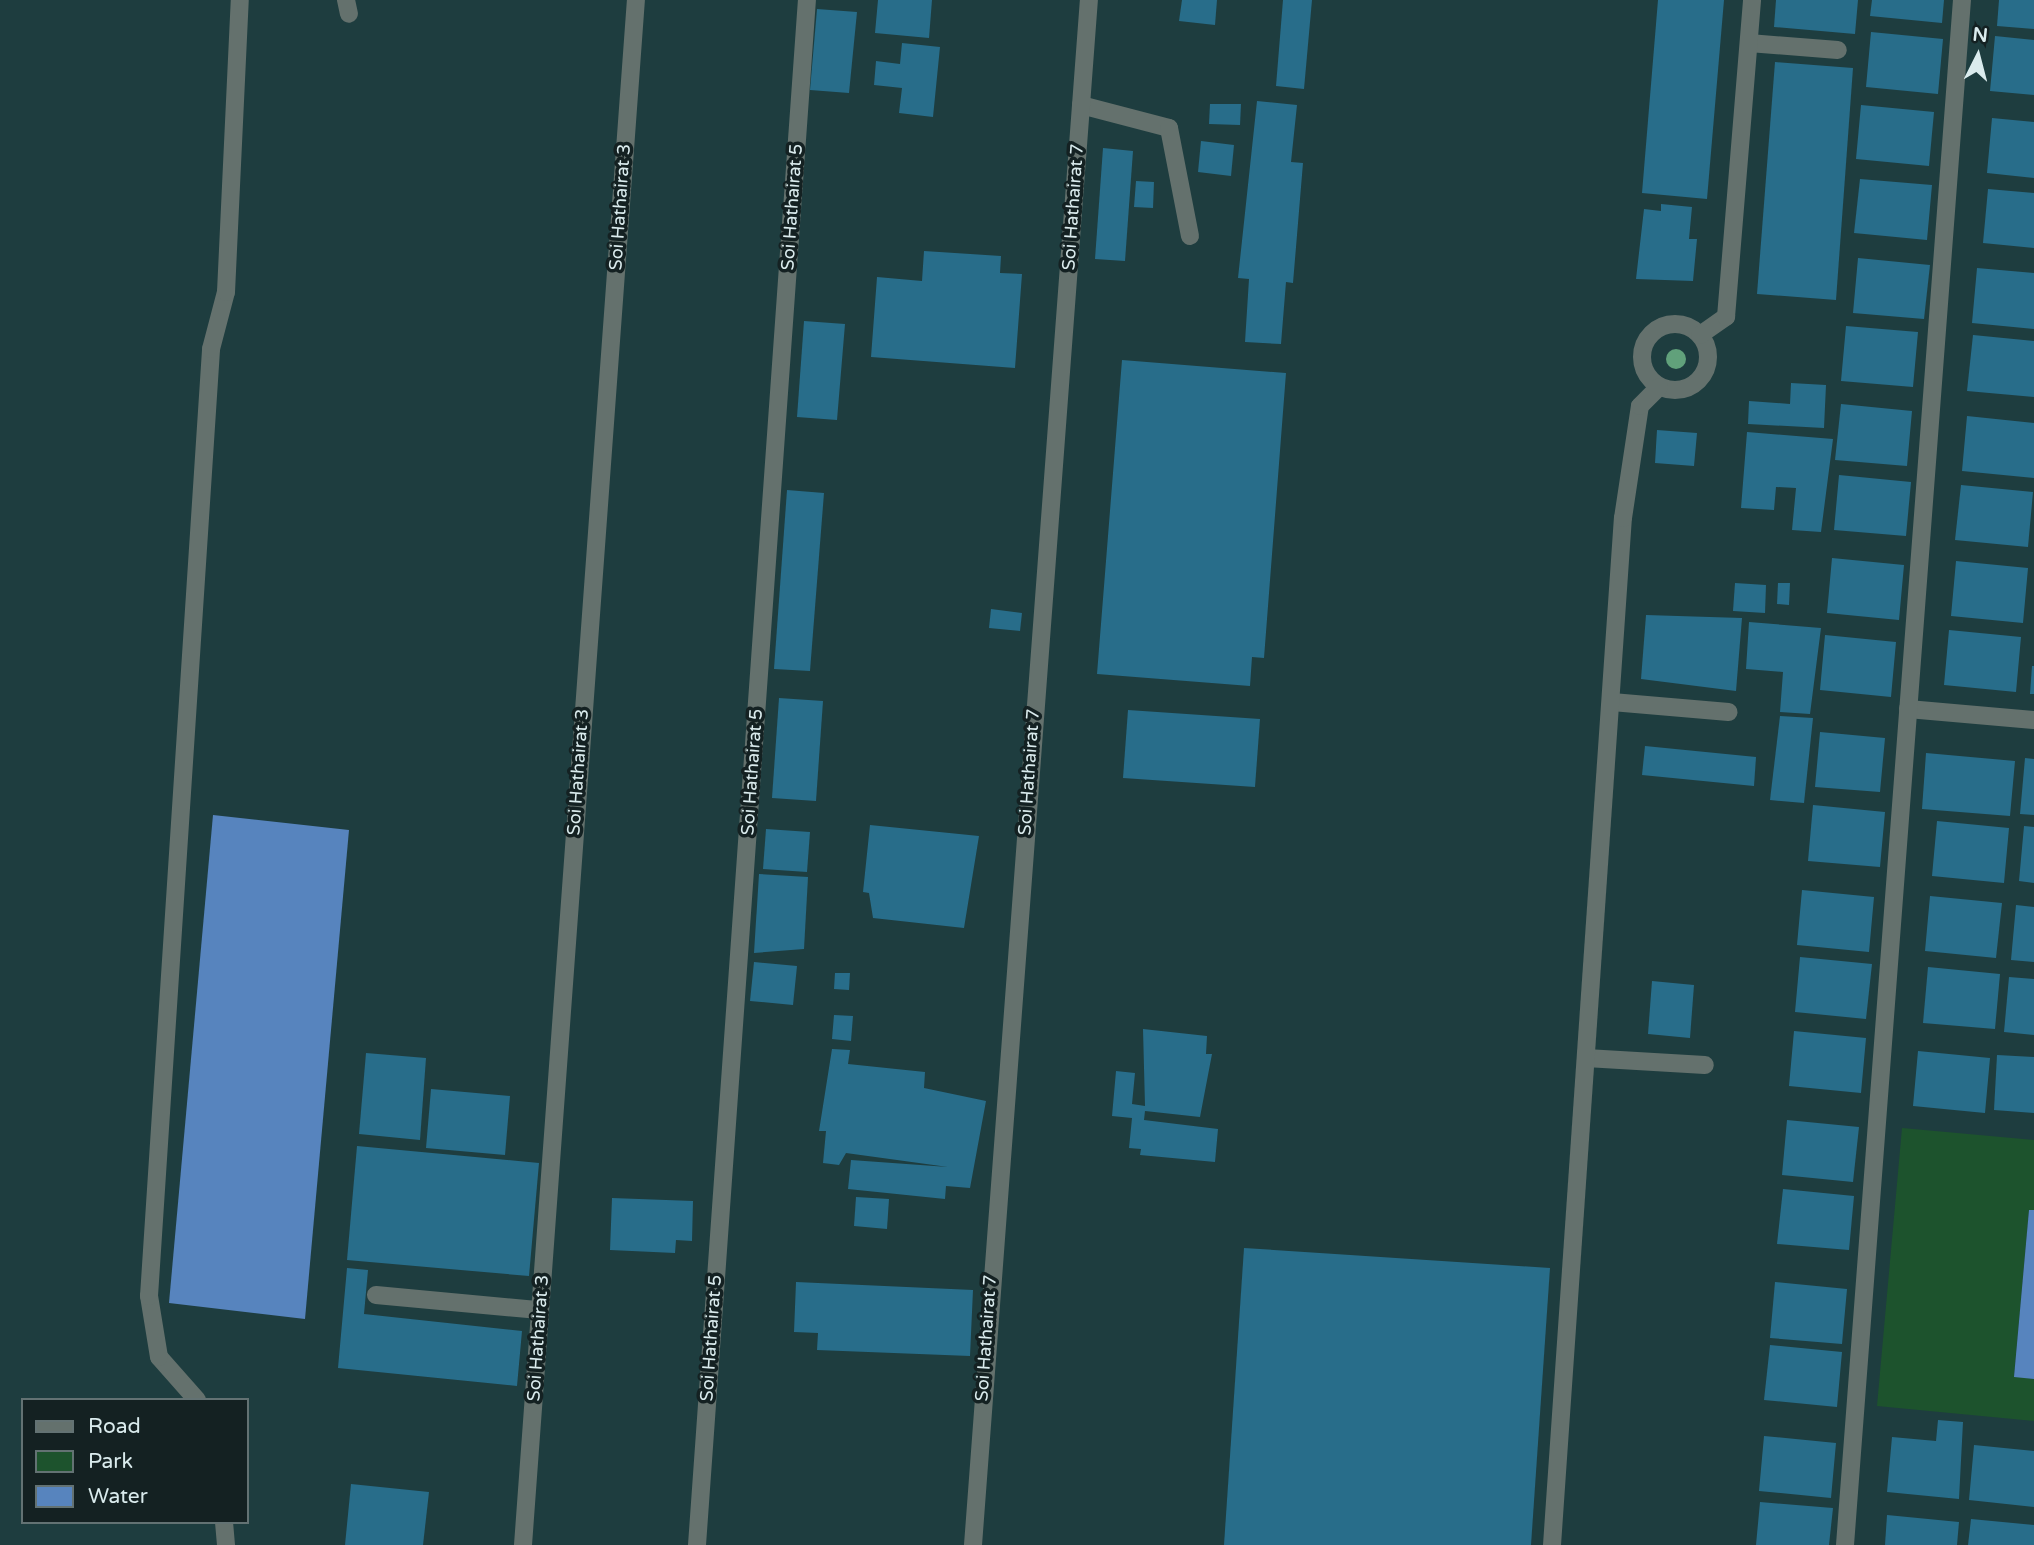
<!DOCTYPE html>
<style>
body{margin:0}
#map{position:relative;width:2034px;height:1545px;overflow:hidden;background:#1e3d3f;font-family:"Varela Round",sans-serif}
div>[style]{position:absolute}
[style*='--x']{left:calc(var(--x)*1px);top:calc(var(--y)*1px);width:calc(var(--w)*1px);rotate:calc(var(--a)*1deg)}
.green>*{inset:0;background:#1d532d}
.water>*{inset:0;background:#5784be}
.building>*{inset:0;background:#286d8a}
.service>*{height:18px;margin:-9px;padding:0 9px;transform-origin:9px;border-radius:9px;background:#64716d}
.minor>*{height:18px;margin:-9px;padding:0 9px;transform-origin:9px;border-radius:9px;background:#64716d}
.minor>.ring{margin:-9px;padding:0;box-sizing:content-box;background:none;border:18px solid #64716d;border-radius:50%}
.trees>*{width:20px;height:20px;margin:-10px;border-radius:50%;background:#61a17b}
span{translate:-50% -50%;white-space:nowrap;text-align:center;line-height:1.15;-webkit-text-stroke:7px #142122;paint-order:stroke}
.street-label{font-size:18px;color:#daebed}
.legend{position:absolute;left:21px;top:1398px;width:228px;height:126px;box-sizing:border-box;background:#142122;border:2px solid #637273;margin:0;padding:9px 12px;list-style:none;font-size:21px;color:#daebed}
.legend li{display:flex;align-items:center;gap:14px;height:35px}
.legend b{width:35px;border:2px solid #637273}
.north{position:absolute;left:1943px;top:21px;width:70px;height:70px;-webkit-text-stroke:5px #142122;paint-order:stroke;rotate:6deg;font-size:19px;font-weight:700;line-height:28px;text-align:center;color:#daebed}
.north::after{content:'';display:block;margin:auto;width:24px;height:32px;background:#daebed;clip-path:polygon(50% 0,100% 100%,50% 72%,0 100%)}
</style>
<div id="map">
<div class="green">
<div style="clip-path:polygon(1902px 1128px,2034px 1140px,2034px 1210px,2029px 1210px,2014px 1376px,2034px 1379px,2034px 1421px,1877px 1406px)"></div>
</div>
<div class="water">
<div style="clip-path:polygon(213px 815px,349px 830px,305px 1319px,169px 1303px)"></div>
<div style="clip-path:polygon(2029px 1210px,2034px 1210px,2034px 1379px,2014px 1377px)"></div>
</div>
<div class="building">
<div style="clip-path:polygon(878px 0,932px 0,929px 38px,875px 33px)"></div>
<div style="clip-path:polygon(1182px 0,1217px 0,1215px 25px,1179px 21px)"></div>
<div style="clip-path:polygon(1283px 0,1312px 0,1304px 89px,1276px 86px)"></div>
<div style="clip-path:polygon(1658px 0,1724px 0,1707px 199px,1642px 193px)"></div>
<div style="clip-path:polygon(1776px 0,1858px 0,1855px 34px,1774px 27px)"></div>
<div style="clip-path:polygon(1872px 0,1944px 0,1942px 23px,1870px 16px)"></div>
<div style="clip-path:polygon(1999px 0,2034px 0,2034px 29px,1997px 26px)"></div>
<div style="clip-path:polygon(817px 9px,857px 12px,849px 93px,810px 90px)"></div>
<div style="clip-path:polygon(1871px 32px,1943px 39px,1938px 94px,1866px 87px)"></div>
<div style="clip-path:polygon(1995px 36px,2034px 40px,2034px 95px,1990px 91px)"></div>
<div style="clip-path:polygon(902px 43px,940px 47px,933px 117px,899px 113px,902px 88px,874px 85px,876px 61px,900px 64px)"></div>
<div style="clip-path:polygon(1775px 62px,1853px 68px,1836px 300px,1757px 294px)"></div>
<div style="clip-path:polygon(1257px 101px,1297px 105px,1291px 162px,1303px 163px,1293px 283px,1286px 282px,1281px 344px,1245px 342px,1249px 279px,1238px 278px)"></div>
<div style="clip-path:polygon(1210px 104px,1241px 104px,1240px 125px,1209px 124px)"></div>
<div style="clip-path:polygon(1861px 105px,1934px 112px,1929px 166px,1856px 159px)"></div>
<div style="clip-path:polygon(1992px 118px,2034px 122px,2034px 178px,1987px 173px)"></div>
<div style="clip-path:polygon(1201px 141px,1234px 145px,1231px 176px,1198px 172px)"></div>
<div style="clip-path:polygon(1103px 148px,1133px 151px,1125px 261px,1095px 259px)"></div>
<div style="clip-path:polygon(1860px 179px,1932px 185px,1927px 240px,1854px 233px)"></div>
<div style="clip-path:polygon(1136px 181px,1154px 182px,1153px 208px,1134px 207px)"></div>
<div style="clip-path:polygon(1988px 189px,2034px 193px,2034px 248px,1983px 243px)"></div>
<div style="clip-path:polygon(1661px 204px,1692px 207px,1689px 239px,1697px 239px,1693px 281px,1636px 279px,1644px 209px,1661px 211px)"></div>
<div style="clip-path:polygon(924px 251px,1001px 256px,1000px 273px,1022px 274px,1015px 368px,871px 357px,877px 277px,922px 281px)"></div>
<div style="clip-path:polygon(1858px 258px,1930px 265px,1924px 319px,1853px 313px)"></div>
<div style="clip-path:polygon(1977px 268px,2034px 273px,2034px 329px,1972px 323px)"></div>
<div style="clip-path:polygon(804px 321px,845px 324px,837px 420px,797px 417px)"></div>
<div style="clip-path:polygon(1846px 326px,1918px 332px,1913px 387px,1841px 381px)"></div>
<div style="clip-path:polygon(1973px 335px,2034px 341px,2034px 397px,1967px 391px)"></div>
<div style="clip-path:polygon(1122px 360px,1286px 373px,1264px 658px,1252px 657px,1250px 686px,1097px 674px)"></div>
<div style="clip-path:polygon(1791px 383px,1826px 385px,1824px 428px,1748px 424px,1749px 401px,1790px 404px)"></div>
<div style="clip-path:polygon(1841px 404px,1912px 411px,1907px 466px,1835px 460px)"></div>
<div style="clip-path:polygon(1967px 416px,2034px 423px,2034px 478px,1962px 471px)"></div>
<div style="clip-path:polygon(1657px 430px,1697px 433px,1694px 466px,1655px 463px)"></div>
<div style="clip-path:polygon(1747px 432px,1833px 439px,1821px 532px,1792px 530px,1796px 488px,1776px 487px,1774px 510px,1741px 508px)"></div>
<div style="clip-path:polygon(1839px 475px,1911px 482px,1906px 536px,1834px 530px)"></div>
<div style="clip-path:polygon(1961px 485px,2033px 492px,2028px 547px,1955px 540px)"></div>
<div style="clip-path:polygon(787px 490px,824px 493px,810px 671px,774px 669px)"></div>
<div style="clip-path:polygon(1832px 558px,1904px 565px,1899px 620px,1827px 613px)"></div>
<div style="clip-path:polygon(1956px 561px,2028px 568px,2023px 623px,1951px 616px)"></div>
<div style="clip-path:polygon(1735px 583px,1766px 585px,1765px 613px,1733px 611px)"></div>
<div style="clip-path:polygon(1778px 583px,1790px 583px,1789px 605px,1777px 604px)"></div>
<div style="clip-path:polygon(991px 609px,1022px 613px,1020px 631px,989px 628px)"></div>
<div style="clip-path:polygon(1646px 615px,1742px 618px,1736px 691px,1641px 679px)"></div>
<div style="clip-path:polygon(1749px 622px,1821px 628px,1810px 714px,1780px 712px,1783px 672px,1746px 669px)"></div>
<div style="clip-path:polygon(1949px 630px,2021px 637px,2016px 692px,1944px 685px)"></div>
<div style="clip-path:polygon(1825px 635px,1896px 642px,1891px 697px,1820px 690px)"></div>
<div style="clip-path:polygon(2032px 666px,2034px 666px,2034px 694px,2030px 694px)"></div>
<div style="clip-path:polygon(779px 698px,823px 701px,816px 801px,772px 798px)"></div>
<div style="clip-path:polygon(1128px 710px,1260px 719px,1255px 787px,1123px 778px)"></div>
<div style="clip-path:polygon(1780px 716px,1813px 718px,1804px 803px,1770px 800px)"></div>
<div style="clip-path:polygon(1820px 732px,1885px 738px,1880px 792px,1815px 787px)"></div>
<div style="clip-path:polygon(1645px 746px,1756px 757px,1754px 786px,1642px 775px)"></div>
<div style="clip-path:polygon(1926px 753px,2015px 761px,2010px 816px,1922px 809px)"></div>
<div style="clip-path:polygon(2025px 758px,2034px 759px,2034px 815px,2020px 814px)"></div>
<div style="clip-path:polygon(1813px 805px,1885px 812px,1880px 867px,1808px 861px)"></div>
<div style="clip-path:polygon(1937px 821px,2009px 828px,2004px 883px,1932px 876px)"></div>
<div style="clip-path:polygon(870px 825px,979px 836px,964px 928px,873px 918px,869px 893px,863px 892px)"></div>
<div style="clip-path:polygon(2024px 826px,2034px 827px,2034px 883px,2019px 881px)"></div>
<div style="clip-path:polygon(766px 829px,810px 832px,807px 872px,763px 869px)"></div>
<div style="clip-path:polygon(759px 874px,808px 877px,804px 949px,754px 953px)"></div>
<div style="clip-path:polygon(1802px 890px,1874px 897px,1869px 952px,1797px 945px)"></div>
<div style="clip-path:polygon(1930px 896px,2002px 903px,1996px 958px,1925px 951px)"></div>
<div style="clip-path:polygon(2016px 905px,2034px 907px,2034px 962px,2011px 960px)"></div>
<div style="clip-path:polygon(1800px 957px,1872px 964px,1866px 1019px,1795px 1012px)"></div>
<div style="clip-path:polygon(754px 962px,797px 966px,793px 1005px,750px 1001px)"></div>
<div style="clip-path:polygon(1928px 967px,2000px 974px,1995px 1029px,1923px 1023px)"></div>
<div style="clip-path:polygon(835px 973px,850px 973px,849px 990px,834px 989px)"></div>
<div style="clip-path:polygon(2009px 977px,2034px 979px,2034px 1035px,2004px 1032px)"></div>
<div style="clip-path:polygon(1652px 981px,1694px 985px,1690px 1038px,1648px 1034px)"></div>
<div style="clip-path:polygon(834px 1015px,853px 1016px,851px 1041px,832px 1039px)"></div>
<div style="clip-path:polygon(1143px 1029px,1207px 1036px,1206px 1054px,1212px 1054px,1200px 1117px,1145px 1111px,1144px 1120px,1218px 1129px,1215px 1162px,1140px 1155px,1141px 1149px,1129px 1148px,1132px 1118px,1112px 1116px,1116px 1071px,1135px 1073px,1132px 1104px,1145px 1106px)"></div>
<div style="clip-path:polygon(1794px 1031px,1866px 1038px,1861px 1093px,1789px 1086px)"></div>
<div style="clip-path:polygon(832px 1049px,850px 1050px,848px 1064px,925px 1072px,924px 1088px,986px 1101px,970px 1188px,946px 1186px,945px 1199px,848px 1189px,851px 1160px,948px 1167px,846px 1153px,839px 1165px,823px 1163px,826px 1131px,819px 1131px)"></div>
<div style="clip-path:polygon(1918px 1051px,1990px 1058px,1985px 1113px,1913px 1106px)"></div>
<div style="clip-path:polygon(366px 1053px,426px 1058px,420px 1140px,359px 1134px)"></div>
<div style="clip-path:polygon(1997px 1055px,2034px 1057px,2034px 1113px,1994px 1110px)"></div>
<div style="clip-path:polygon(431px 1089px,510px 1096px,505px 1155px,426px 1148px)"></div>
<div style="clip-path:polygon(1787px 1120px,1859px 1127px,1853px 1182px,1782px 1175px)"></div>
<div style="clip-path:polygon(357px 1146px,539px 1163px,529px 1276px,347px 1260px)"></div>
<div style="clip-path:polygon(1783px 1189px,1854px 1196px,1849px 1250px,1777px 1244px)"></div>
<div style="clip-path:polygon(856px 1197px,889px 1199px,887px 1229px,854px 1226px)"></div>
<div style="clip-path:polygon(612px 1198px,693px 1201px,692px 1241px,676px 1240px,675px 1253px,610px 1250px)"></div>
<div style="clip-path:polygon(1244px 1248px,1550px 1268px,1531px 1545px,1224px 1545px)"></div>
<div style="clip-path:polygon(347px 1268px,368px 1270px,364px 1314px,522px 1331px,517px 1386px,338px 1368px)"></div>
<div style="clip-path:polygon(796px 1282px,973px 1290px,970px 1356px,817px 1350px,818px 1333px,794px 1332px)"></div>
<div style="clip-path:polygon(1775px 1282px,1847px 1289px,1842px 1344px,1770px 1338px)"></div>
<div style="clip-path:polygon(1770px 1345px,1842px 1352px,1837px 1407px,1764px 1400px)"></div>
<div style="clip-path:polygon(1938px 1420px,1963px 1422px,1959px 1499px,1887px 1492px,1892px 1437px,1936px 1441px)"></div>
<div style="clip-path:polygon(1764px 1436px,1836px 1443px,1831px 1498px,1759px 1491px)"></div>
<div style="clip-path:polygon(1974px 1445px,2034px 1451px,2034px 1507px,1969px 1500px)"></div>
<div style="clip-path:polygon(351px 1484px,429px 1492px,423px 1545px,345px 1545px)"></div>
<div style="clip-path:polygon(1760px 1502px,1833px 1508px,1829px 1545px,1756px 1545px)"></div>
<div style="clip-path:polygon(1887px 1515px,1959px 1522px,1957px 1545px,1885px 1545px)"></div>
<div style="clip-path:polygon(1971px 1519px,2034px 1525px,2034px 1545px,1968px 1545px)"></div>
</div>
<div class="service">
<div style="--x:346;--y:0;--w:14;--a:78"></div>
<div style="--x:1081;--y:105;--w:91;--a:14.6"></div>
<div style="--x:1169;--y:128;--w:110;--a:79"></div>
<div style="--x:1612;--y:702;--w:117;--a:4.9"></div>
<div style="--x:1586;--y:1058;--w:119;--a:3.4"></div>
<div style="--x:376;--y:1295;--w:164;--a:5.3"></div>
<div style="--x:197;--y:1400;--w:57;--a:-131.5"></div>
<div style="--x:159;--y:1357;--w:62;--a:-99.3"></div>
<div style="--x:149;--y:1296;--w:949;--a:-86.25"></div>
<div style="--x:211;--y:349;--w:59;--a:-75.3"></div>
<div style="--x:226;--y:292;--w:292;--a:-87.3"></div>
<div style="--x:224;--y:1522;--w:23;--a:85"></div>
</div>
<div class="minor">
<div style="--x:1749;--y:43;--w:89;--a:4.5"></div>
<div class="ring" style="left:1642px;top:324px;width:48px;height:48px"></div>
<div style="--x:1700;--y:335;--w:32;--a:-35"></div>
<div style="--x:1726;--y:317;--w:318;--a:-85.3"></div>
<div style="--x:1908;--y:709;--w:126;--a:5"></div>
<div style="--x:523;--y:1545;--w:1549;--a:-85.82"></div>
<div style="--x:697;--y:1545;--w:1549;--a:-85.93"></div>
<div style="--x:973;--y:1545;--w:1549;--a:-85.71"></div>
<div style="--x:1552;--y:1545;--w:1029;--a:-86.05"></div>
<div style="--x:1623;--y:518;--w:113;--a:-81.4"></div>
<div style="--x:1640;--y:406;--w:27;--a:-45"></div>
<div style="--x:1845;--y:1545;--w:1549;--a:-85.67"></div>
</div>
<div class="trees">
<div style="left:1676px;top:359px"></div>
</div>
<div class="street-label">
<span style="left:620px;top:207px;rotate:-86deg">Soi Hathairat 3</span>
<span style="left:792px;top:207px;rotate:-86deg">Soi Hathairat 5</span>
<span style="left:1073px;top:207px;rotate:-86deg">Soi Hathairat 7</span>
<span style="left:578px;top:772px;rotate:-86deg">Soi Hathairat 3</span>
<span style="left:752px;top:772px;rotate:-86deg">Soi Hathairat 5</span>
<span style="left:1029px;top:772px;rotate:-86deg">Soi Hathairat 7</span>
<span style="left:538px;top:1338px;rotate:-86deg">Soi Hathairat 3</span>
<span style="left:711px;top:1338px;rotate:-86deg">Soi Hathairat 5</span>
<span style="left:986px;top:1338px;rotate:-86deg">Soi Hathairat 7</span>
</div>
<ul class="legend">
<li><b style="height:9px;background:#64716d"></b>Road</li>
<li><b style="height:19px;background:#1d532d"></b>Park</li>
<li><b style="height:19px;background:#5784be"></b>Water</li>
</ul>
<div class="north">N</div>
</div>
